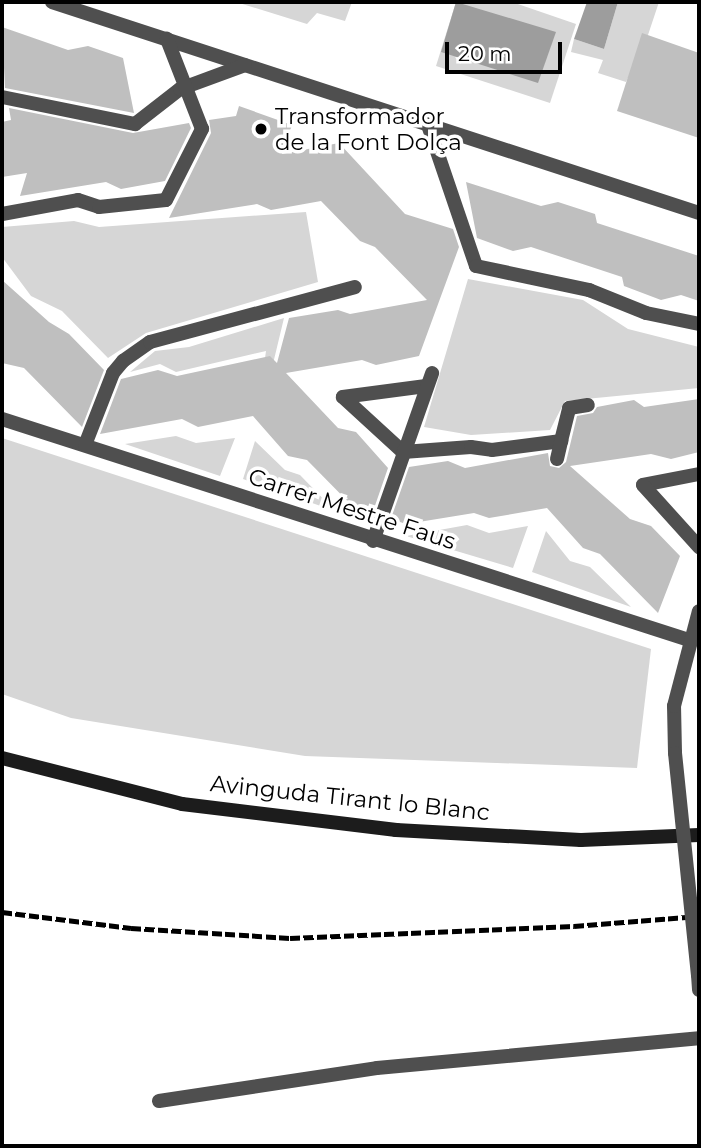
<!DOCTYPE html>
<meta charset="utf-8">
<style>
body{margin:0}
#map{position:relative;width:701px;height:1148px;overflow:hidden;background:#fff;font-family:Montserrat,sans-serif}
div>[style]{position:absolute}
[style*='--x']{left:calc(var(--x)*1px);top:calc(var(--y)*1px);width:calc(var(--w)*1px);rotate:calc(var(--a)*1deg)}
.green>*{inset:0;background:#d6d6d6}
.water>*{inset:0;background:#9d9d9d}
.building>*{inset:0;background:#bfbfbf}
.street>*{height:14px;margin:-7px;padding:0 7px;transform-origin:7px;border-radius:7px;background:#4f4f4f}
.secondary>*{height:14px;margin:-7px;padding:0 7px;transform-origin:7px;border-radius:7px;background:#1c1c1c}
.rail>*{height:5px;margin-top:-2.5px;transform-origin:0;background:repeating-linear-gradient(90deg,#000 0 10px,transparent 0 13.5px)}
.street-bridge>*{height:14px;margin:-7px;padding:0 7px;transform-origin:7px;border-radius:7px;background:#4f4f4f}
.dots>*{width:19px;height:19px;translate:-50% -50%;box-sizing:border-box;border:4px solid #fff;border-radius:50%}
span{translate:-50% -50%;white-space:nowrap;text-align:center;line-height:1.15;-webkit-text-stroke:7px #fff;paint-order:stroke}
.poi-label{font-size:23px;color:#000}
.left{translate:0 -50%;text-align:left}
.street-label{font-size:23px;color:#000}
.frame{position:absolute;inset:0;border:4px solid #000;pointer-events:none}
.scale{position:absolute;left:445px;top:42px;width:117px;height:32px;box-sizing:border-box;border:4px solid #000;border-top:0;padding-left:9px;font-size:21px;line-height:24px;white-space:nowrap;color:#000;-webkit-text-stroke:5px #fff;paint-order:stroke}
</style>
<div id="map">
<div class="green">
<div style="clip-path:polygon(236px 2px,352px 2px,345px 21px,317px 13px,307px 24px)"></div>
<div style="clip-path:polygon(456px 2px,512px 2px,576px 24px,550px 103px,436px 66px)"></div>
<div style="clip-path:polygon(618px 2px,659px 2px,648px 35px,626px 82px,598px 73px,603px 60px,571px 52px,574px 39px,604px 49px)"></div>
<div style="clip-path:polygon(306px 212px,318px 282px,146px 333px,108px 358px,62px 311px,31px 296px,2px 257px,2px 227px,74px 221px,99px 227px)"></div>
<div style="clip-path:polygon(468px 279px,583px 300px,628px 329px,699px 347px,699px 388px,565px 401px,550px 430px,471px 435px,424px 427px)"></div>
<div style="clip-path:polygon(284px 318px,272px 368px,264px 365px,266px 351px,176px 372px,160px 364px,130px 372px,155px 351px,189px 347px)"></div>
<div style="clip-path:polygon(176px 436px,196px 443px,235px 438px,220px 476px,125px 444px)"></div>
<div style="clip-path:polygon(2px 438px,651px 649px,637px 768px,305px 756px,71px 718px,2px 694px)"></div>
<div style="clip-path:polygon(255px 441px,285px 470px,300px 475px,335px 511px,243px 479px)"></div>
<div style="clip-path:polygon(467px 525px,489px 533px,528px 526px,513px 568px,406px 536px)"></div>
<div style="clip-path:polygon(546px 531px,570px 561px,590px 567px,631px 607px,532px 572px)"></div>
</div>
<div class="water">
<div style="clip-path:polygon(456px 2px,556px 32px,538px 83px,441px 52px)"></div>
<div style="clip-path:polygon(587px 2px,618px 2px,604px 49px,574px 39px)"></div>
</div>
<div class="building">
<div style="clip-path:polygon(2px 27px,68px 50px,88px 46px,123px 58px,134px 113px,5px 88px)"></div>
<div style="clip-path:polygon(642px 33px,699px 53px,699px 138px,617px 111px)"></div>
<div style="clip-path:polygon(239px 106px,292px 125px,282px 154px,339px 143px,405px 214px,453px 229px,459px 247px,419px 356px,376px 365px,362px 360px,286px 373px,338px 428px,356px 432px,388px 468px,369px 523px,307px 460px,288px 456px,253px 416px,198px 427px,182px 419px,100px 434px,121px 379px,158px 370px,177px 376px,270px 356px,277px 363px,289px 318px,338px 310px,350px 314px,427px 300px,375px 247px,360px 241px,321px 201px,271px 210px,257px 204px,169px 218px,211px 133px,209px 120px,236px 116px)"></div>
<div style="clip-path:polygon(9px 108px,133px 133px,189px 123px,191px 128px,165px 181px,121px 189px,106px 182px,20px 196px,27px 173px,2px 177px,2px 122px,11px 120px)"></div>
<div style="clip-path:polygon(466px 182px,541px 206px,558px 202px,595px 214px,597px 223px,699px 256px,699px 301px,681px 295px,661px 300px,624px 286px,622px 277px,531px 247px,513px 251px,477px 238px)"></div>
<div style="clip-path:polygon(2px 280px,49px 322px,69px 334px,104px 370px,82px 427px,24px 368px,2px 363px)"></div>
<div style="clip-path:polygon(699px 399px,699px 452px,671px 459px,651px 454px,570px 466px,630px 519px,651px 526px,680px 556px,658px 613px,600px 554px,583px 548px,547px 508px,489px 518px,474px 513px,388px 527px,409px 467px,448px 461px,465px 468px,548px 453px,550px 466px,559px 468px,566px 462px,577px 416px,593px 413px,597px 407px,634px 400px,644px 407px)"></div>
</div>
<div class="street">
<div style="--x:52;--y:2;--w:681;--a:18.06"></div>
<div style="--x:2;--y:97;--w:136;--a:11.5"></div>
<div style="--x:135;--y:124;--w:57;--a:-37.9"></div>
<div style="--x:180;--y:89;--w:69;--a:-20.3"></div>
<div style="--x:428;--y:125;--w:149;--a:71.2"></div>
<div style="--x:476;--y:266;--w:116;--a:12"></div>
<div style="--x:589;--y:290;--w:61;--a:22"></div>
<div style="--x:646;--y:313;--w:54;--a:11.7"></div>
<div style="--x:2;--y:214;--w:77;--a:-10.4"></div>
<div style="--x:78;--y:200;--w:22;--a:18"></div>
<div style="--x:99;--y:207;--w:67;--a:-6"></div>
<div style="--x:166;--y:200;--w:80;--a:-63.1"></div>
<div style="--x:202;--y:129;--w:97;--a:-111.3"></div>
<div style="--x:426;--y:386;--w:84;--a:172.5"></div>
<div style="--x:343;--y:397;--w:81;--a:42.5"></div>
<div style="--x:403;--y:452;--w:68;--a:-4.2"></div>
<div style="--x:471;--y:447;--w:21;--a:8"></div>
<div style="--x:492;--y:450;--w:70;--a:-7.4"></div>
<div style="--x:561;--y:441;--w:34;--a:-76"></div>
<div style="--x:569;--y:408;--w:19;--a:-9"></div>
<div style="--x:2;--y:419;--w:722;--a:17.83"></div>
<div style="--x:85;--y:445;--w:77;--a:-68.7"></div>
<div style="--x:113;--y:373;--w:16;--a:-50"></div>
<div style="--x:123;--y:361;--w:33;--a:-35"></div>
<div style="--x:150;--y:342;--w:212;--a:-15"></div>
<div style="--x:557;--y:459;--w:18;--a:-77"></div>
<div style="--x:699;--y:474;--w:57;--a:168.9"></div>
<div style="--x:643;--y:485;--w:84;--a:47.9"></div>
<div style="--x:373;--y:541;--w:178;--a:-70.6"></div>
<div style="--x:675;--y:753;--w:47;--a:-91.2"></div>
<div style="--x:674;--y:706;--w:98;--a:-75.3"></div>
<div style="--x:698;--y:975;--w:15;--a:86"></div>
<div style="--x:159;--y:1101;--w:220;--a:-8.6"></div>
<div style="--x:377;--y:1068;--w:323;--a:-5.3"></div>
</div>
<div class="secondary">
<div style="--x:2;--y:758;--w:186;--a:14.3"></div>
<div style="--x:182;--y:804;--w:216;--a:6.9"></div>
<div style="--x:396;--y:830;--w:185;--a:3.1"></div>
<div style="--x:581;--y:840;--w:118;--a:-2.4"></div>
</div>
<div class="rail">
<div style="--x:2;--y:912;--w:130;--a:7.1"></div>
<div style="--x:131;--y:928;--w:159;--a:3.6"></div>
<div style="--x:290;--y:938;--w:284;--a:-2.4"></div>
<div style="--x:574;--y:926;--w:125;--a:-4.6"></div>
</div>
<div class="street-bridge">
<div style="--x:675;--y:753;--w:223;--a:84.1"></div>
</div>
<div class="dots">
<div style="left:261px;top:129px;background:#000"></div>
</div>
<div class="poi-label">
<span class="left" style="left:275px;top:129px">Transformador<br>de la Font Dolça</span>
</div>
<div class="street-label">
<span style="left:352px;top:509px;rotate:18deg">Carrer Mestre Faus</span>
<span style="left:350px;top:798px;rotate:6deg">Avinguda Tirant lo Blanc</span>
</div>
<div class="frame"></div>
<div class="scale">20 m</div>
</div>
